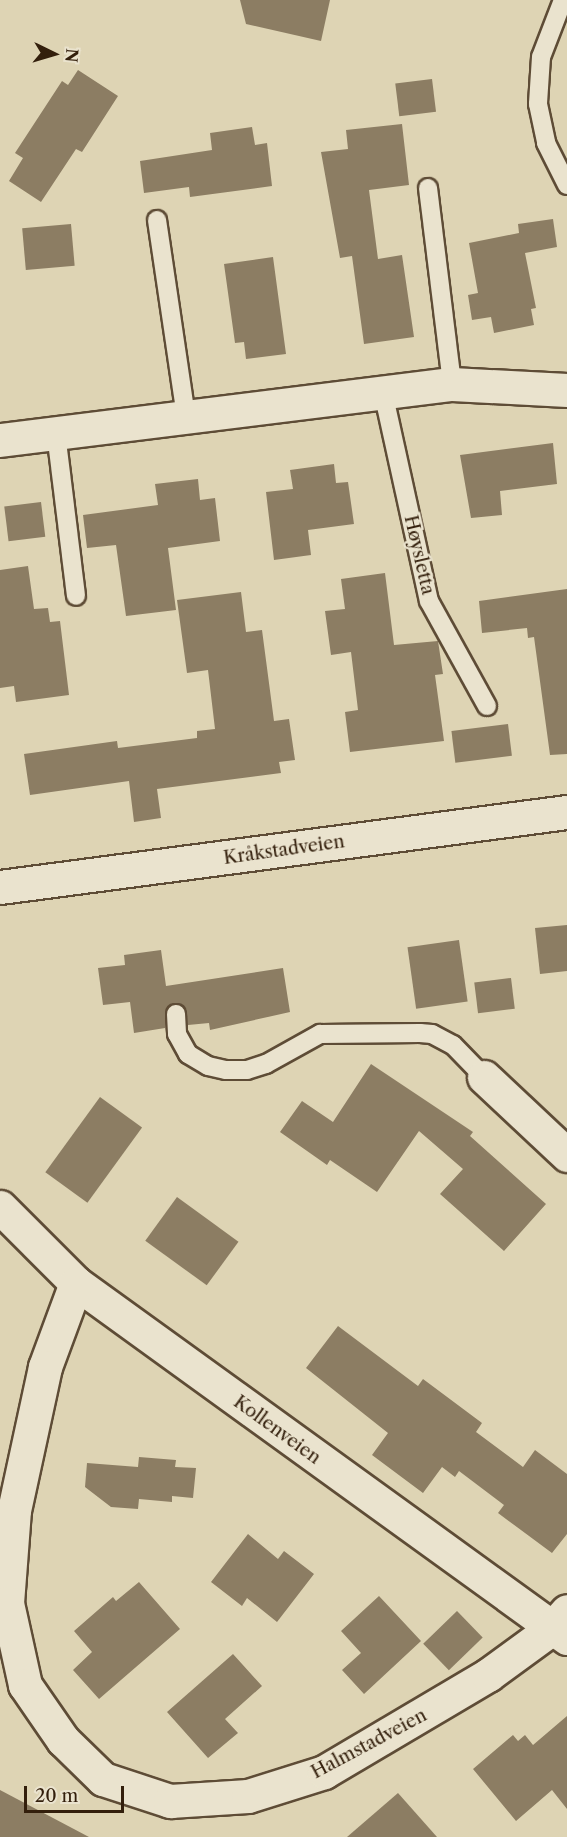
<!DOCTYPE html>
<meta charset="utf-8">
<style>
body{margin:0}
#map{position:relative;width:567px;height:1837px;overflow:hidden;background:#ded4b4;font-family:"Libre Caslon Text",serif}
div>[style]{position:absolute}
[style*='--x']{left:calc(var(--x)*1px);top:calc(var(--y)*1px);width:calc(var(--w)*1px);rotate:calc(var(--a)*1deg)}
.building>*{inset:0;background:#8c7d63;transform-origin:0 0}
.roads{filter:drop-shadow(2px 0 #5e4c36) drop-shadow(-2px 0 #5e4c36) drop-shadow(0 2px #5e4c36) drop-shadow(0 -2px #5e4c36)}
.lane>*{height:18px;margin:-9px;padding:0 9px;transform-origin:9px;border-radius:9px;background:#eae3ce}
.street>*{height:33px;margin:-16.5px;padding:0 16.5px;transform-origin:16.5px;border-radius:16.5px;background:#eae3ce}
.secondary>*{height:33px;margin:-16.5px;padding:0 16.5px;transform-origin:16.5px;border-radius:16.5px;background:#eae3ce}
span{translate:-50% -50%;white-space:nowrap;text-align:center;line-height:1.15;-webkit-text-stroke:4.5px #eae3ce;paint-order:stroke}
.street-label{font-size:18px;color:#331f0c}
.north{position:absolute;left:24px;top:24px;width:60px;height:60px;-webkit-text-stroke:4px #eae3ce;paint-order:stroke;rotate:95deg;font-size:16px;font-weight:700;line-height:24px;text-align:center;color:#331f0c}
.north::after{content:'';display:block;margin:auto;width:21px;height:27px;background:#331f0c;clip-path:polygon(50% 0,100% 100%,50% 72%,0 100%)}
.scale{position:absolute;left:24px;top:1786px;width:100px;height:27px;box-sizing:border-box;border:3px solid #331f0c;border-top:0;padding-left:8px;font-size:18px;line-height:21px;white-space:nowrap;color:#331f0c;-webkit-text-stroke:4px #eae3ce;paint-order:stroke}
</style>
<div id="map">
<div class="building">
<i style="clip-path:polygon(240px 0,330px 0,321px 41px,246px 24px)"></i>
<i style="clip-path:polygon(78px 70px,118px 96px,82px 152px,76px 149px,41px 202px,9px 181px,23px 158px,15px 153px,62px 81px,68px 85px)"></i>
<i style="left:432px;top:79px;width:33px;height:37px;rotate:83deg"></i>
<i style="clip-path:polygon(402px 124px,409px 185px,369px 190px,378px 259px,402px 255px,414px 337px,364px 344px,352px 256px,340px 258px,321px 152px,348px 149px,346px 130px)"></i>
<i style="clip-path:polygon(252px 127px,255px 145px,267px 143px,272px 186px,190px 197px,189px 187px,144px 193px,140px 161px,212px 150px,210px 133px)"></i>
<i style="clip-path:polygon(553px 219px,557px 247px,525px 253px,536px 308px,531px 309px,534px 325px,494px 333px,491px 317px,472px 320px,468px 295px,478px 293px,469px 243px,519px 233px,518px 224px)"></i>
<i style="left:71px;top:224px;width:42px;height:49px;rotate:85deg"></i>
<i style="clip-path:polygon(273px 257px,286px 354px,246px 359px,244px 342px,235px 343px,224px 264px)"></i>
<i style="clip-path:polygon(553px 443px,557px 484px,500px 491px,502px 515px,471px 518px,460px 455px)"></i>
<i style="clip-path:polygon(334px 464px,336px 483px,348px 482px,354px 524px,308px 530px,311px 555px,274px 560px,266px 492px,293px 489px,290px 470px)"></i>
<i style="clip-path:polygon(198px 479px,200px 500px,215px 498px,220px 541px,168px 548px,176px 610px,126px 616px,116px 545px,87px 548px,83px 515px,158px 505px,155px 484px)"></i>
<i style="left:41px;top:502px;width:35px;height:37px;rotate:83deg"></i>
<i style="clip-path:polygon(28px 566px,34px 609px,48px 608px,50px 622px,60px 621px,69px 695px,16px 702px,14px 686px,0 688px,0 570px)"></i>
<i style="clip-path:polygon(385px 573px,394px 645px,438px 641px,443px 674px,435px 675px,444px 741px,350px 752px,345px 712px,358px 710px,351px 652px,331px 655px,325px 611px,345px 609px,341px 579px)"></i>
<i style="clip-path:polygon(567px 589px,567px 754px,550px 755px,534px 637px,528px 638px,527px 628px,482px 633px,479px 601px)"></i>
<i style="clip-path:polygon(241px 592px,246px 632px,262px 630px,274px 721px,289px 719px,295px 760px,279px 762px,281px 773px,157px 789px,161px 818px,134px 822px,129px 781px,30px 795px,24px 754px,117px 741px,118px 748px,197px 738px,197px 731px,215px 729px,208px 670px,187px 673px,177px 600px)"></i>
<i style="left:508px;top:724px;width:32px;height:57px;rotate:83deg"></i>
<i style="clip-path:polygon(567px 925px,567px 971px,540px 974px,535px 928px)"></i>
<i style="left:459px;top:940px;width:62px;height:52px;rotate:82deg"></i>
<i style="clip-path:polygon(161px 950px,166px 986px,283px 968px,290px 1012px,210px 1030px,209px 1023px,188px 1025px,186px 1008px,175px 1003px,166px 1009px,165px 1028px,134px 1033px,130px 1002px,103px 1005px,98px 968px,125px 965px,124px 955px)"></i>
<i style="left:511px;top:978px;width:31px;height:37px;rotate:83deg"></i>
<i style="clip-path:polygon(371px 1064px,473px 1132px,470px 1136px,546px 1204px,504px 1251px,440px 1194px,463px 1169px,419px 1131px,377px 1192px,330px 1160px,327px 1165px,280px 1132px,302px 1101px,333px 1122px)"></i>
<i style="left:100px;top:1097px;width:52px;height:93px;rotate:36deg"></i>
<i style="left:177px;top:1197px;width:76px;height:54px;rotate:36deg"></i>
<i style="clip-path:polygon(338px 1326px,418px 1386px,423px 1379px,482px 1423px,476px 1432px,523px 1467px,535px 1450px,567px 1474px,567px 1534px,552px 1553px,498px 1513px,504px 1505px,459px 1471px,455px 1477px,442px 1467px,423px 1493px,372px 1455px,388px 1433px,306px 1368px)"></i>
<i style="clip-path:polygon(139px 1457px,176px 1460px,175px 1467px,196px 1468px,193px 1498px,172px 1496px,172px 1502px,139px 1499px,138px 1509px,111px 1507px,85px 1487px,87px 1463px,138px 1467px)"></i>
<i style="clip-path:polygon(248px 1534px,278px 1559px,284px 1551px,314px 1574px,277px 1622px,247px 1598px,242px 1606px,211px 1582px)"></i>
<i style="clip-path:polygon(139px 1582px,180px 1629px,99px 1699px,73px 1670px,92px 1652px,74px 1631px,113px 1597px,116px 1601px)"></i>
<i style="clip-path:polygon(379px 1596px,421px 1641px,364px 1694px,342px 1670px,361px 1653px,341px 1631px)"></i>
<i style="left:457px;top:1611px;width:37px;height:47px;rotate:46deg"></i>
<i style="clip-path:polygon(233px 1654px,262px 1686px,225px 1719px,238px 1733px,208px 1758px,167px 1712px)"></i>
<i style="clip-path:polygon(567px 1716px,567px 1809px,552px 1790px,516px 1821px,473px 1769px,513px 1735px,518px 1741px,525px 1735px,533px 1745px)"></i>
<i style="clip-path:polygon(0 1790px,89px 1837px,0 1837px)"></i>
<i style="clip-path:polygon(398px 1793px,437px 1837px,347px 1837px)"></i>
</div>
<div class="roads">
<div class="lane">
<i style="--x:563;--y:0;--w:61;--a:111.1"></i>
<i style="--x:541;--y:57;--w:47;--a:93.7"></i>
<i style="--x:538;--y:104;--w:40;--a:78"></i>
<i style="--x:546;--y:143;--w:47;--a:63.4"></i>
<i style="--x:428;--y:188;--w:197;--a:83"></i>
<i style="--x:157;--y:220;--w:199;--a:81.6"></i>
<i style="--x:383;--y:392;--w:214;--a:77.6"></i>
<i style="--x:429;--y:601;--w:120;--a:61.1"></i>
<i style="--x:56;--y:433;--w:164;--a:83"></i>
<i style="--x:176;--y:1014;--w:20;--a:87"></i>
<i style="--x:177;--y:1034;--w:23;--a:61"></i>
<i style="--x:188;--y:1054;--w:23;--a:31"></i>
<i style="--x:208;--y:1066;--w:18;--a:13"></i>
<i style="--x:226;--y:1070;--w:21;--a:0"></i>
<i style="--x:247;--y:1070;--w:20;--a:-18"></i>
<i style="--x:266;--y:1064;--w:62;--a:-29.1"></i>
<i style="--x:320;--y:1034;--w:100;--a:-0.6"></i>
<i style="--x:420;--y:1033;--w:12;--a:5"></i>
<i style="--x:432;--y:1034;--w:24;--a:28"></i>
<i style="--x:453;--y:1045;--w:45;--a:45.9"></i>
</div>
<div class="street">
<i style="--x:0;--y:440;--w:455;--a:-7.1"></i>
<i style="--x:452;--y:384;--w:115;--a:3"></i>
<i style="--x:484;--y:1077;--w:114;--a:43.2"></i>
<i style="--x:0;--y:1207;--w:107;--a:45"></i>
<i style="--x:76;--y:1283;--w:606;--a:35.87"></i>
<i style="--x:76;--y:1283;--w:90;--a:110.3"></i>
<i style="--x:45;--y:1367;--w:146;--a:102.2"></i>
<i style="--x:14;--y:1510;--w:93;--a:94.3"></i>
<i style="--x:7;--y:1603;--w:84;--a:77.6"></i>
<i style="--x:25;--y:1685;--w:67;--a:55.4"></i>
<i style="--x:63;--y:1740;--w:56;--a:44.3"></i>
<i style="--x:103;--y:1779;--w:71;--a:18.2"></i>
<i style="--x:170;--y:1801;--w:78;--a:-3.7"></i>
<i style="--x:248;--y:1796;--w:80;--a:-17.5"></i>
<i style="--x:324;--y:1772;--w:191;--a:-30.6"></i>
<i style="--x:488;--y:1675;--w:78;--a:-36.1"></i>
<i style="--x:551;--y:1629;--w:24;--a:-48"></i>
</div>
<div class="secondary">
<i style="--x:0;--y:887;--w:572;--a:-7.54"></i>
</div>
</div>
<div class="street-label">
<span style="left:419px;top:555px;rotate:77deg">Høysletta</span>
<span style="left:284px;top:850px;rotate:-8deg">Kråkstadveien</span>
<span style="left:277px;top:1430px;rotate:36deg">Kollenveien</span>
<span style="left:369px;top:1744px;rotate:-28deg">Halmstadveien</span>
</div>
<div class="north">N</div>
<div class="scale">20 m</div>
</div>
